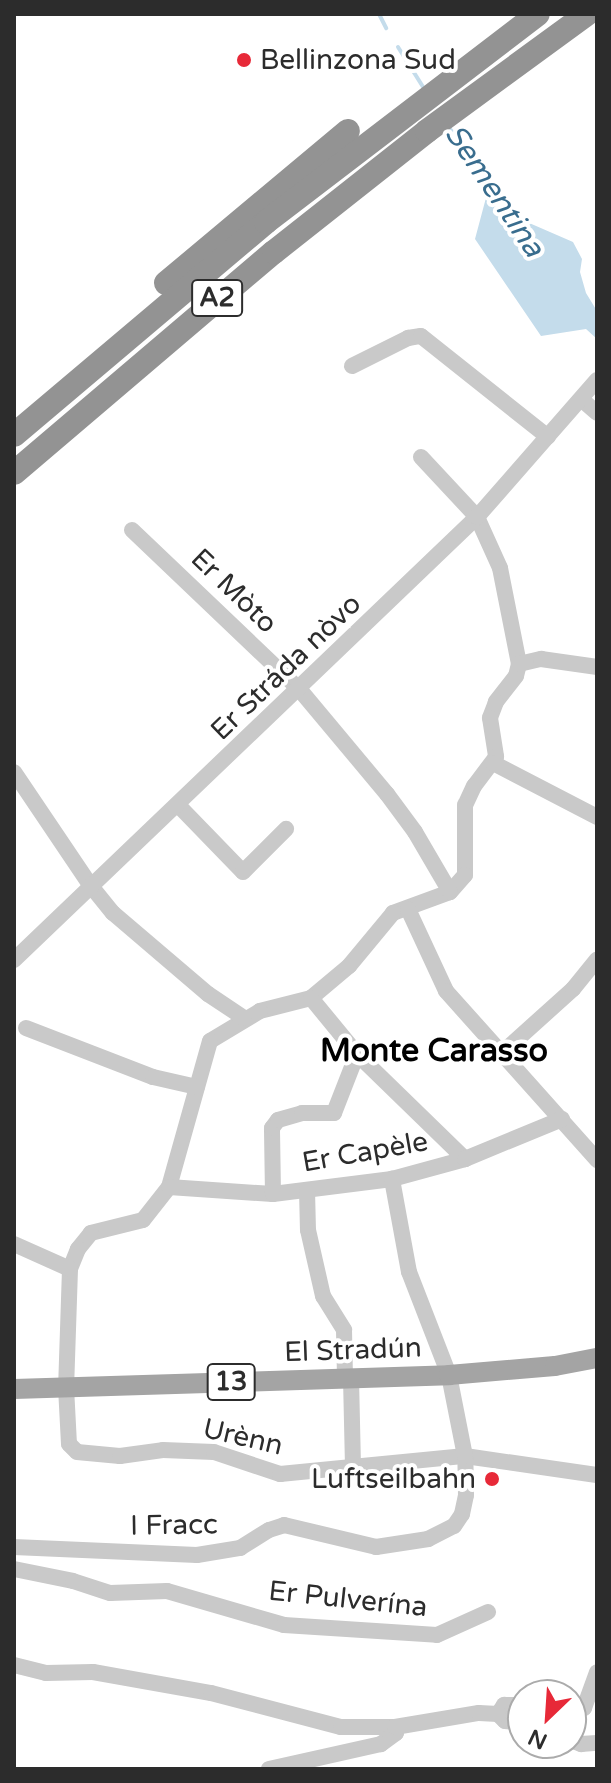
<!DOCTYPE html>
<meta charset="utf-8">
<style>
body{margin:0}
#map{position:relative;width:611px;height:1783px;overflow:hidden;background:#fff;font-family:"Varela Round",sans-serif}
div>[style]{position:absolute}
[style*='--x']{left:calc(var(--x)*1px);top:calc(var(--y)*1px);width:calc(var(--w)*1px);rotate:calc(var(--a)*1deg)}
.water>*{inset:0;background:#c4dceb}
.stream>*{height:4px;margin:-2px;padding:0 2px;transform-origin:2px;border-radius:2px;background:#c4dceb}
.minor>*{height:16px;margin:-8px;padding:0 8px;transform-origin:8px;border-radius:8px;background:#c9c9c9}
.major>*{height:20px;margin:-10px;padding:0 10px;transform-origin:10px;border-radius:10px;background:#a4a4a4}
.highway>*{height:24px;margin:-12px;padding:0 12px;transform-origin:12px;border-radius:12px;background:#939393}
.dots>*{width:22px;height:22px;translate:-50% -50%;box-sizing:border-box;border:4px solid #fff;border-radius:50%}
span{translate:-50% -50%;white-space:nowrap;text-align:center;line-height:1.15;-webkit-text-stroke:8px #fff;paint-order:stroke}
.shield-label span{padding:2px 6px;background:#fff;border:2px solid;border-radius:6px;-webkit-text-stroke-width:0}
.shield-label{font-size:26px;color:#2c2c2c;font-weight:700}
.poi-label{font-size:28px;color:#2c2c2c}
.left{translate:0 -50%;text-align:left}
.right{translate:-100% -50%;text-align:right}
.street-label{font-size:28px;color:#2c2c2c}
.water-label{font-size:30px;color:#396d8e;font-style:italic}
.quarter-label{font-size:32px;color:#000;font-weight:700}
.frame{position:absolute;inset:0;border:16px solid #2c2c2c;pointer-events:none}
.north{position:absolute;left:507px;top:1679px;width:80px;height:80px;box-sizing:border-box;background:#fff;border:2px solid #ababab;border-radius:50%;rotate:205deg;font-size:22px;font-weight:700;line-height:32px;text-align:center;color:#2c2c2c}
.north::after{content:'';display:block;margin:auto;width:28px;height:36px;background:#e72938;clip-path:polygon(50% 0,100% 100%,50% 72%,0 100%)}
</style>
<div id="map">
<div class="water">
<i style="clip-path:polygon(436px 107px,520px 219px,573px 242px,582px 259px,580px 272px,586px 293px,597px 311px,597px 339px,586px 329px,541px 336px,475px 239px,487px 194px)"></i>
</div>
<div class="stream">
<i style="--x:379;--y:14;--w:16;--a:63"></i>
<i style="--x:398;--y:47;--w:51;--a:57.9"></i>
</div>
<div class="minor">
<i style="--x:352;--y:366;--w:63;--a:-26.6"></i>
<i style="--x:408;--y:338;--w:13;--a:-9"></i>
<i style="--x:421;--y:336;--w:162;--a:38.5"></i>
<i style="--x:581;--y:399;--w:21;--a:41"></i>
<i style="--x:421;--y:457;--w:82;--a:47"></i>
<i style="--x:477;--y:517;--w:56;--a:65.7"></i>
<i style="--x:500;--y:568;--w:98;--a:78.8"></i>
<i style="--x:519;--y:664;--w:12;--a:104"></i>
<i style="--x:516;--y:676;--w:33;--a:128"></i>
<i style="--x:496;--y:702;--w:17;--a:111"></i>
<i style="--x:490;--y:718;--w:39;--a:81"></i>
<i style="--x:496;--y:757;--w:36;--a:127"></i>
<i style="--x:474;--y:786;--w:21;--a:115"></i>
<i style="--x:465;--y:805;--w:70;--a:90"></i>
<i style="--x:465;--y:875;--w:23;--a:131"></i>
<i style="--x:450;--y:892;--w:61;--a:159.8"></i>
<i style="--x:393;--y:913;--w:69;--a:129.7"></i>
<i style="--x:349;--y:966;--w:50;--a:139.9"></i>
<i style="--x:311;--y:998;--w:53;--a:165.7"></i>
<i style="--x:260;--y:1011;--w:58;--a:149"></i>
<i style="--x:210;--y:1041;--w:152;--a:105.7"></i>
<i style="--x:169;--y:1187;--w:42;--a:128.2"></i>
<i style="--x:143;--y:1220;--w:54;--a:166"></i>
<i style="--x:91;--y:1233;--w:21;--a:129"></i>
<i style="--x:78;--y:1249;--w:22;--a:112"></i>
<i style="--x:70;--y:1269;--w:118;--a:91.9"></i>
<i style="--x:66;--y:1387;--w:57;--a:87"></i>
<i style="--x:69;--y:1444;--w:11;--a:45"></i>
<i style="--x:77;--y:1452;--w:43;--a:5.3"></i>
<i style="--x:120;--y:1456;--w:43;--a:-7.9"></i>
<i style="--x:163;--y:1450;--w:51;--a:2.2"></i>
<i style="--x:214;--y:1452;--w:70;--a:18.4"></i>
<i style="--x:280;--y:1474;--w:186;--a:-5.6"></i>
<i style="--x:465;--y:1456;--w:133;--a:8.2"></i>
<i style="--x:132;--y:530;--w:232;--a:43.6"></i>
<i style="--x:300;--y:690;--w:136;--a:50.1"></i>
<i style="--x:387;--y:794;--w:47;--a:53.6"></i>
<i style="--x:415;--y:832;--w:69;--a:59.7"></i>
<i style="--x:519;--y:664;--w:23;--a:-13"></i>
<i style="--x:541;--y:659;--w:57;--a:8.1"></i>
<i style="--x:493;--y:763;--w:117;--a:27.4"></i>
<i style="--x:14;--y:772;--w:138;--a:56"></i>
<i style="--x:91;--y:886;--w:35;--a:51"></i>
<i style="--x:113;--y:913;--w:125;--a:40.5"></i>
<i style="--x:208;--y:994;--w:43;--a:33.7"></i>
<i style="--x:178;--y:805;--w:93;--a:45.9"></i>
<i style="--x:243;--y:872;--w:61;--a:-45"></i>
<i style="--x:408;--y:909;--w:90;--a:65.1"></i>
<i style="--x:446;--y:991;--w:227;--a:48.2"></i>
<i style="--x:14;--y:960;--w:641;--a:-43.74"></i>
<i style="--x:477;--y:517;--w:182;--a:-48.8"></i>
<i style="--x:311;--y:998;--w:72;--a:50.6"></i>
<i style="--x:357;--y:1054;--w:151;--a:44.2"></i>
<i style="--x:26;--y:1028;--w:136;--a:21.1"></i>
<i style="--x:153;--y:1077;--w:45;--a:12.8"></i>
<i style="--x:503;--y:1052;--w:94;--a:-42"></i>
<i style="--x:573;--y:989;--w:38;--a:-51"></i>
<i style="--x:169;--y:1187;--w:104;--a:3.9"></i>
<i style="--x:273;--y:1194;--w:120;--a:-7.2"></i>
<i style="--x:392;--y:1179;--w:76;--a:-15.3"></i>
<i style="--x:465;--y:1159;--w:105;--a:-22.4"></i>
<i style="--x:307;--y:1190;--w:40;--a:88.6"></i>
<i style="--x:308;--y:1230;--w:68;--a:77.2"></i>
<i style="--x:323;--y:1296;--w:40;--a:58"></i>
<i style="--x:344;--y:1330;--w:48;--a:88.8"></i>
<i style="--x:273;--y:1194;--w:66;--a:-90.9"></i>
<i style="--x:272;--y:1128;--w:10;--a:-53"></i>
<i style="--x:278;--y:1120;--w:25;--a:-16"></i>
<i style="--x:302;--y:1113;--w:32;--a:0"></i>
<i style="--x:334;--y:1113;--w:63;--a:-68.7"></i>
<i style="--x:14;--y:1244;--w:61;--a:24.1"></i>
<i style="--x:351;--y:1378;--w:88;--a:88.7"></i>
<i style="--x:14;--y:1547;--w:183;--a:2.5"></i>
<i style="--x:197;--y:1555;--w:44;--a:-9.2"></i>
<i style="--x:240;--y:1548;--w:34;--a:-32"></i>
<i style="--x:269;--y:1530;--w:16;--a:-18"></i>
<i style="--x:284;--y:1525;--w:95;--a:13.4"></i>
<i style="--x:376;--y:1547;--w:53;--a:-8.7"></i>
<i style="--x:428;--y:1539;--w:29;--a:-27"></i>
<i style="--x:454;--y:1526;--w:14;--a:-56"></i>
<i style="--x:462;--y:1514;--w:19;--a:-78"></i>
<i style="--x:466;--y:1495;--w:39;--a:-91"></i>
<i style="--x:465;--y:1456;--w:83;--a:-101.2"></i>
<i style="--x:449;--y:1375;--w:110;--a:-111.2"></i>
<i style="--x:409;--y:1272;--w:95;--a:-100.4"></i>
<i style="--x:14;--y:1569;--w:60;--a:11.5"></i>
<i style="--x:73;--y:1581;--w:39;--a:18"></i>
<i style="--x:110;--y:1593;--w:57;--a:-2"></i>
<i style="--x:167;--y:1591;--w:122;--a:16.2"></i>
<i style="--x:284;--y:1625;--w:153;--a:3.7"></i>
<i style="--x:437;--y:1635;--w:56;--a:-24.3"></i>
<i style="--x:14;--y:1665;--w:33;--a:14"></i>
<i style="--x:46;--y:1673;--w:47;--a:-1.2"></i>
<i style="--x:93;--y:1672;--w:120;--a:10.1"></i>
<i style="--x:211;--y:1693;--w:134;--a:14.7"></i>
<i style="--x:341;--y:1727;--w:54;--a:0"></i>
<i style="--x:395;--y:1727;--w:6;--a:81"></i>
<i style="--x:396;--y:1733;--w:19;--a:144"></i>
<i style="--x:381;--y:1744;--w:115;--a:167.4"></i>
<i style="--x:571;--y:1713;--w:14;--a:-21"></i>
<i style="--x:584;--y:1708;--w:38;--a:-70"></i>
<i style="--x:498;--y:1714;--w:11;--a:-56"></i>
<i style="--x:504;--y:1705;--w:19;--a:0"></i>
<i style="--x:498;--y:1714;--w:10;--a:45"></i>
<i style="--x:505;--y:1721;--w:18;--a:6"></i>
<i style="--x:395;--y:1727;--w:85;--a:-9.5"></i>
<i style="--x:479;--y:1713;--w:19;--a:3"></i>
<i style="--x:571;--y:1740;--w:11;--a:22"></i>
<i style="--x:581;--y:1744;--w:16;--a:-4"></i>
</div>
<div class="major">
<i style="--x:14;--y:1389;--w:435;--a:-1.8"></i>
<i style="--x:449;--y:1375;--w:106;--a:-4.9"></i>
<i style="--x:555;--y:1366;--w:43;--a:-10.8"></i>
</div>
<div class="highway">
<i style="--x:166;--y:283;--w:237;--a:-39.9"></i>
<i style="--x:14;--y:435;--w:330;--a:-40.2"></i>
<i style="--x:266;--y:222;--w:342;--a:-37.4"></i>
<i style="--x:14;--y:473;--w:341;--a:-40.4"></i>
<i style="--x:274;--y:252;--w:195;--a:-38.3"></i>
<i style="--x:427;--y:131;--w:198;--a:-36.2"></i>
</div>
<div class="dots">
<i style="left:244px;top:60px;background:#e72938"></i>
<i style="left:492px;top:1479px;background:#e72938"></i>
</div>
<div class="shield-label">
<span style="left:217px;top:298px">A2</span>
<span style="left:231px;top:1382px">13</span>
</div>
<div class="poi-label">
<span class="left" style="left:260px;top:60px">Bellinzona Sud</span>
<span class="right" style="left:476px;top:1479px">Luftseilbahn</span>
</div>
<div class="street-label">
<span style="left:234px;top:591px;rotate:44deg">Er Mòto</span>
<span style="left:286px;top:667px;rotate:-44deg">Er Stráda nòvo</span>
<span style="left:365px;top:1152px;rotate:-10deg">Er Capèle</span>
<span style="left:353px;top:1350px;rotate:-2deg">El Stradún</span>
<span style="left:243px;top:1437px;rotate:13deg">Urènn</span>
<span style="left:174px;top:1525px;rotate:-1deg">I Fracc</span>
<span style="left:348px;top:1599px;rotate:6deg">Er Pulverína</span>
</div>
<div class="water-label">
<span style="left:494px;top:191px;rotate:56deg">Sementina</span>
</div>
<div class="quarter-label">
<span style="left:434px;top:1051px">Monte Carasso</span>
</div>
<div class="frame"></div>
<div class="north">N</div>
</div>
